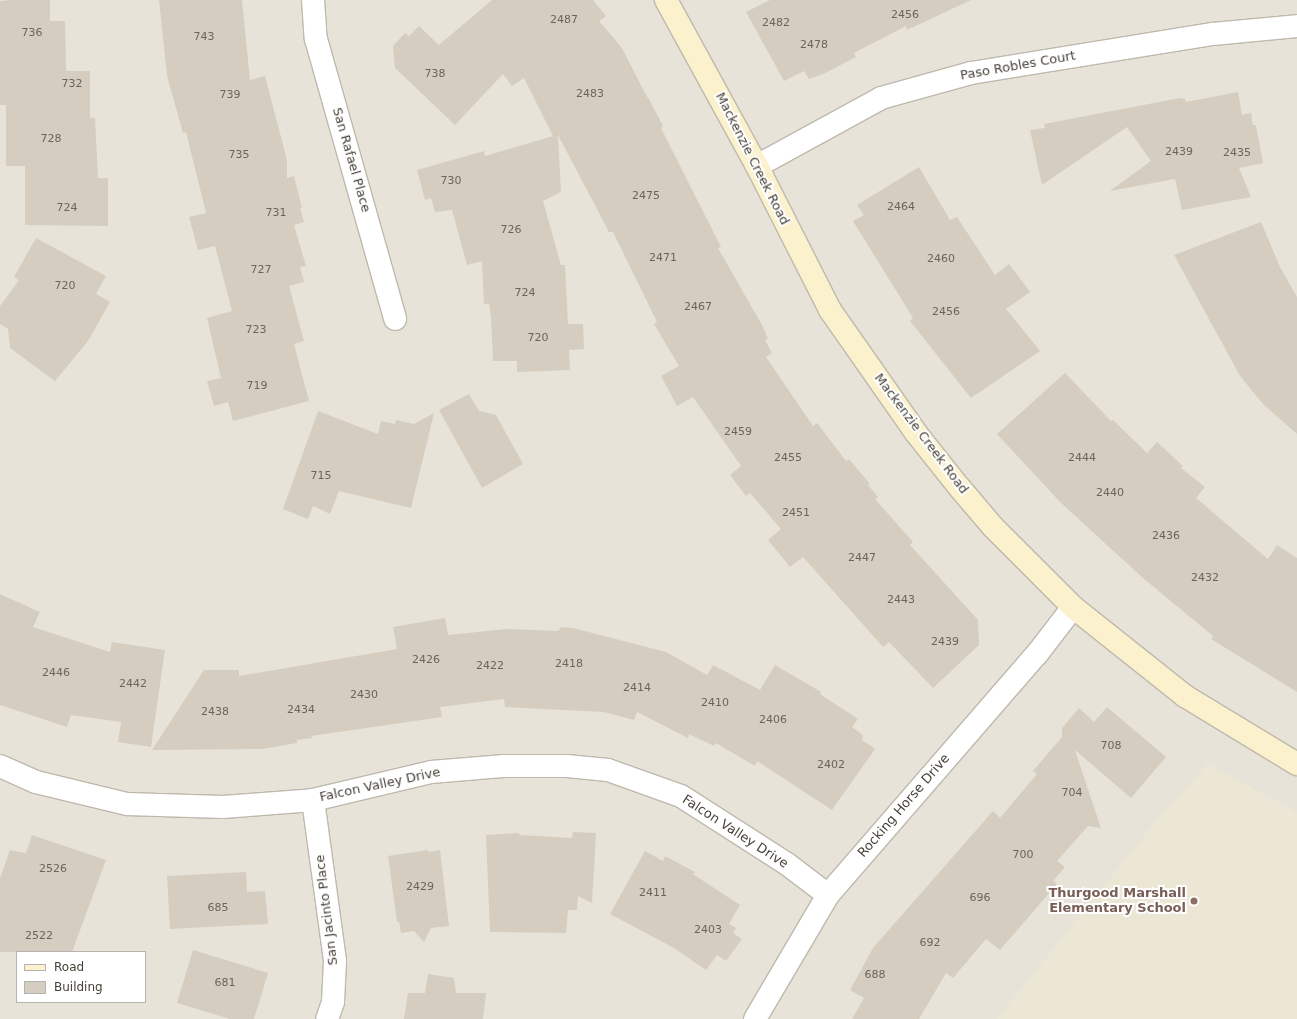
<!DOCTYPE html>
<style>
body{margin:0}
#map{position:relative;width:1297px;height:1019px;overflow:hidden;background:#f4f1ea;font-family:"DejaVu Sans",sans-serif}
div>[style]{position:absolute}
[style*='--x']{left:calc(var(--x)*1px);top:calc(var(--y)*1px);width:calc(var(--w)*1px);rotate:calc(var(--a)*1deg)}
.residential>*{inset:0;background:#e7e3d9}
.education>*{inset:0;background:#ece6d5}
.building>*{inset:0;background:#d5cdc0}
.roads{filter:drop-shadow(1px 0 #bfb9ad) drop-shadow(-1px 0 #bfb9ad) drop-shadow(0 1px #bfb9ad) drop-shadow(0 -1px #bfb9ad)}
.street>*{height:22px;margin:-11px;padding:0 11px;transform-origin:11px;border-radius:11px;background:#fff}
.secondary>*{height:22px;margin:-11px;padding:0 11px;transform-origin:11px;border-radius:11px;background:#fbf1cd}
.dots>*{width:11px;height:11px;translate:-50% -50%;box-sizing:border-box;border:2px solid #fff;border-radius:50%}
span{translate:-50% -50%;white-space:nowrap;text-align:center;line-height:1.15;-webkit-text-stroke:4px #fff;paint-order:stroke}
.number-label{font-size:11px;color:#6a655b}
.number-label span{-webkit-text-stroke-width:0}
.street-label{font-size:13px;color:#474239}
.education-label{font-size:13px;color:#785e54;font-weight:700}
.right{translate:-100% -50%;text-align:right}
.legend{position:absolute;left:16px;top:951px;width:130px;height:52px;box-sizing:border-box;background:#fff;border:1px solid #b5b3b0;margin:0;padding:5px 7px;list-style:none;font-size:12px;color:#474239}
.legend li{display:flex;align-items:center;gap:8px;height:20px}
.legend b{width:20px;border:1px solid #b5b3b0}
</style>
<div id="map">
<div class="residential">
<i style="clip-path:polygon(evenodd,0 0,1297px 0,1297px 813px,1208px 764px,997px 1019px,0 1019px,0 0,17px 952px,145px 952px,145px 1002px,17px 1002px,17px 952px)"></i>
</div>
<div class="education">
<i style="clip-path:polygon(1208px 764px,1297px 813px,1297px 1019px,997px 1019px,1160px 816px)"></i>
</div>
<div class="building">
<i style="clip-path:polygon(12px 0,50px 0,50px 21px,65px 21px,66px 71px,90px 71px,90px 118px,95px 118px,98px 178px,108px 178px,108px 226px,25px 225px,25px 166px,6px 166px,6px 105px,0 105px,0 1px)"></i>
<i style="clip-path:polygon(159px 0,242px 0,250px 80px,265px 76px,287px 160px,287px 178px,294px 176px,302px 208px,300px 208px,304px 222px,294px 225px,306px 266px,300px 267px,304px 282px,289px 286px,304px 341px,294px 344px,309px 401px,233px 421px,228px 402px,214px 406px,207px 381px,221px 378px,207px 318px,232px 311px,215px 246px,198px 250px,189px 217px,206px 213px,186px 132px,183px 133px,167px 76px)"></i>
<i style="clip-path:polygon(492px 0,593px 0,606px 16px,599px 21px,622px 48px,647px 97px,648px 97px,663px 126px,661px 128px,721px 247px,718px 248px,762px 325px,768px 339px,765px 340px,772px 353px,766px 357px,813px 426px,817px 423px,846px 461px,849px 459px,870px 484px,868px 485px,878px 497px,875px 499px,913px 542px,910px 545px,978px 620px,979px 645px,933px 688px,889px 642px,883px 647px,803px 557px,790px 567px,768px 540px,781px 529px,750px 493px,746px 496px,730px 475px,741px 466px,693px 397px,677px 406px,661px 376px,679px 366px,654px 324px,657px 322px,613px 232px,609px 232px,558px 135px,561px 192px,543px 201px,561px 265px,565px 265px,568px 324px,583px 324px,584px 349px,569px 350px,570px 370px,517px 372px,517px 361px,493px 361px,491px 317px,489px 304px,484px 304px,482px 261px,467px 265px,452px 210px,435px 212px,431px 198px,425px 200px,417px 170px,484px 151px,485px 156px,553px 136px,524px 78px,512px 86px,503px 74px,455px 125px,395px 68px,393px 46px,405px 33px,409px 36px,419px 26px,439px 45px)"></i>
<i style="clip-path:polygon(770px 0,971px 0,907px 30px,906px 26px,854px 53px,856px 57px,823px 74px,809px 79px,804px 71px,784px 81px,746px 12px)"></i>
<i style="clip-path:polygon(1238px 92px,1242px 115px,1251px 113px,1253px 125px,1256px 125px,1263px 163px,1239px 168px,1251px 197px,1182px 210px,1175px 179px,1110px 191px,1151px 161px,1127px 127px,1042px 185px,1030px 130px,1045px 128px,1044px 124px,1180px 98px,1185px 99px,1186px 102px)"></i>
<i style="clip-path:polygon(919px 167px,950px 220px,957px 217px,995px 275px,1009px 264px,1030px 292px,1006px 309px,1040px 351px,971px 398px,910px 321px,913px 318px,853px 221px,864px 215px,857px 205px)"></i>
<i style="clip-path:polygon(1261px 222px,1280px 267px,1297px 297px,1297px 434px,1263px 404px,1240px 376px,1174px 255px)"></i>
<i style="clip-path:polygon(36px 238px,106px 276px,96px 294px,110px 302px,88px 341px,55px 381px,10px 348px,8px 329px,0 324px,0 306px,19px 280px,14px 277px)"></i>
<i style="clip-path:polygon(1065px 373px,1111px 421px,1113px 420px,1147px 453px,1157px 442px,1183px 466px,1181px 468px,1205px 487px,1196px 498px,1268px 559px,1277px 545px,1297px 558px,1297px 692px,1211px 639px,1213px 636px,1143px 578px,1060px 502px,997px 434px)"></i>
<i style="clip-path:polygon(469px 394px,479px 411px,496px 415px,523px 464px,482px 488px,439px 410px)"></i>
<i style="clip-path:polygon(318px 411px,378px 434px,381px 421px,395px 424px,396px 420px,414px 424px,434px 413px,411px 508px,339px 491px,330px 514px,313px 506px,308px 519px,283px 509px)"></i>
<i style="clip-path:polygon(0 594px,40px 612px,33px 627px,110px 652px,112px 642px,165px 650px,151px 747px,118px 742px,121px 722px,71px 715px,67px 727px,0 705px)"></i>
<i style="clip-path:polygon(445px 618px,448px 635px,507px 629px,558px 631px,561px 627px,573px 628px,666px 652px,707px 675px,713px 665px,760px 690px,775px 665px,821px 692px,820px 694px,858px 719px,852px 727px,863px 735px,862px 740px,875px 749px,832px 810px,757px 761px,755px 766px,716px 743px,714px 746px,689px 734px,688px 738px,637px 712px,634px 720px,604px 712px,505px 707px,504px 699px,440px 707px,442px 717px,311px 736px,312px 738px,297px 740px,297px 743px,263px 749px,152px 750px,204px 670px,239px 670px,239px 676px,397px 649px,393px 627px)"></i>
<i style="clip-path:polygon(1107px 707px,1166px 757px,1131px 798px,1075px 750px,1101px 828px,1088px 826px,1057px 861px,1065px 867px,1053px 881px,1057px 884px,1000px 950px,986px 939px,953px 978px,946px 973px,919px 1019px,852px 1019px,864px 998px,850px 990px,873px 948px,993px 811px,1000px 818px,1037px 774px,1033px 771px,1062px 737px,1062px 728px,1079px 708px,1094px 722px)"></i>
<i style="clip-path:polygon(573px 832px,596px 833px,592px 903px,578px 896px,577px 910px,568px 910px,566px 933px,490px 932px,486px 835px,519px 833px,519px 835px,572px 838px)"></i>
<i style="clip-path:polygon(32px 835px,106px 860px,72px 952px,0 952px,0 878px,10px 850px,26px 853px)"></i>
<i style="clip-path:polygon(428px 850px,429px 852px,440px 850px,449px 926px,431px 928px,424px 942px,414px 931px,401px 933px,399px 922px,397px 922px,388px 856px)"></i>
<i style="clip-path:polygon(645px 851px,663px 861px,665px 856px,695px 872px,693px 874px,740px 905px,729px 924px,736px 928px,733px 933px,742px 939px,726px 961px,717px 955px,706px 970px,674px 948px,610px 914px)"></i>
<i style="clip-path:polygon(246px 872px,247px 892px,265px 891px,268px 924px,170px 929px,167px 876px)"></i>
<i style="clip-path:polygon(193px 950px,268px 973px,254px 1019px,230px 1019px,177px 1003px)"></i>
<i style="clip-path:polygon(428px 974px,454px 978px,456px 993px,486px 993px,483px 1019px,404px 1019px,408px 993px,425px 993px)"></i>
</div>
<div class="roads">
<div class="street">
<i style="--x:313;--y:0;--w:39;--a:86"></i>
<i style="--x:316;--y:39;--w:291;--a:74.2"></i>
<i style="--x:757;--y:166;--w:141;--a:-28.7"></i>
<i style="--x:881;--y:98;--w:93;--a:-15.5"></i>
<i style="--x:971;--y:73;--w:245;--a:-9.2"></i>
<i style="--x:1213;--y:34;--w:84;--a:-5.4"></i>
<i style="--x:0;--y:766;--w:39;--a:24"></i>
<i style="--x:36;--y:782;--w:94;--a:13.6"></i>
<i style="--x:127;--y:804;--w:96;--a:1.8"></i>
<i style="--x:223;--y:807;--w:90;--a:-4.4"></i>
<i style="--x:313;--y:800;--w:121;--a:-13.3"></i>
<i style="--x:431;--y:772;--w:73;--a:-4.7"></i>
<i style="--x:504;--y:766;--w:63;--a:0"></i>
<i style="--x:567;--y:766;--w:41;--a:5.6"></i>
<i style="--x:608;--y:770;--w:77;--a:19.6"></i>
<i style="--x:681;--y:796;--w:126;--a:32.7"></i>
<i style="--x:787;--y:864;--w:51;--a:37.1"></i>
<i style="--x:313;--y:800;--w:162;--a:82.2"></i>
<i style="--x:335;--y:961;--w:41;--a:92.8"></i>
<i style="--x:333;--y:1002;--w:18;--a:109"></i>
<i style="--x:755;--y:1019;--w:144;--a:-59.5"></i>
<i style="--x:828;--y:895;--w:319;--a:-49.1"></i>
<i style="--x:1037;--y:654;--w:59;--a:-52.5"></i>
</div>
<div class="secondary">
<i style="--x:666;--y:0;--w:189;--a:61.3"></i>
<i style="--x:757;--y:166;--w:161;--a:63.1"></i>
<i style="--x:830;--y:310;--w:150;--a:55"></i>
<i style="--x:916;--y:433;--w:69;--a:51.5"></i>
<i style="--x:959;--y:487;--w:52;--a:49.6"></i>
<i style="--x:993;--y:527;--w:113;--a:45"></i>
<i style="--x:1073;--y:607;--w:143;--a:38.5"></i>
<i style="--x:1185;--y:696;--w:131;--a:31.3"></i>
</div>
</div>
<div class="dots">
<i style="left:1194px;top:901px;background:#8d6e63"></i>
</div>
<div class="number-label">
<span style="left:905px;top:15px">2456</span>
<span style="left:564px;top:20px">2487</span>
<span style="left:776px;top:23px">2482</span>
<span style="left:32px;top:33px">736</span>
<span style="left:204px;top:37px">743</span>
<span style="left:814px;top:45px">2478</span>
<span style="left:435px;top:74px">738</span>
<span style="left:72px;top:84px">732</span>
<span style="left:590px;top:94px">2483</span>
<span style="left:230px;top:95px">739</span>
<span style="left:51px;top:139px">728</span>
<span style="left:1179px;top:152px">2439</span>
<span style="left:1237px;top:153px">2435</span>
<span style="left:239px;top:155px">735</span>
<span style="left:451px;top:181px">730</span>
<span style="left:646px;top:196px">2475</span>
<span style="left:901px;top:207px">2464</span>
<span style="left:67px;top:208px">724</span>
<span style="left:276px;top:213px">731</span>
<span style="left:511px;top:230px">726</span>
<span style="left:663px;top:258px">2471</span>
<span style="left:941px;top:259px">2460</span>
<span style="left:261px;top:270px">727</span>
<span style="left:65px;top:286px">720</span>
<span style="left:525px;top:293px">724</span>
<span style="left:698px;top:307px">2467</span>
<span style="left:946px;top:312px">2456</span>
<span style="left:256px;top:330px">723</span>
<span style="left:538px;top:338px">720</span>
<span style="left:257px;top:386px">719</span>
<span style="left:738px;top:432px">2459</span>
<span style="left:788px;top:458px">2455</span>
<span style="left:1082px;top:458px">2444</span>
<span style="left:321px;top:476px">715</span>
<span style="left:1110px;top:493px">2440</span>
<span style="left:796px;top:513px">2451</span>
<span style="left:1166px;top:536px">2436</span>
<span style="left:862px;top:558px">2447</span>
<span style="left:1205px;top:578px">2432</span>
<span style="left:901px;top:600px">2443</span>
<span style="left:945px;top:642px">2439</span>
<span style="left:426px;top:660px">2426</span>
<span style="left:569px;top:664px">2418</span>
<span style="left:490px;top:666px">2422</span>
<span style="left:56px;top:673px">2446</span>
<span style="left:133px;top:684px">2442</span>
<span style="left:637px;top:688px">2414</span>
<span style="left:364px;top:695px">2430</span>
<span style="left:715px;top:703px">2410</span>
<span style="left:301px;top:710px">2434</span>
<span style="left:215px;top:712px">2438</span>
<span style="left:773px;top:720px">2406</span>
<span style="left:1111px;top:746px">708</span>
<span style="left:831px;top:765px">2402</span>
<span style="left:1072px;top:793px">704</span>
<span style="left:1023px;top:855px">700</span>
<span style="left:53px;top:869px">2526</span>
<span style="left:420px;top:887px">2429</span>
<span style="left:653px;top:893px">2411</span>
<span style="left:980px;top:898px">696</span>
<span style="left:218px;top:908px">685</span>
<span style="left:708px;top:930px">2403</span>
<span style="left:39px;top:936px">2522</span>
<span style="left:930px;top:943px">692</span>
<span style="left:875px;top:975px">688</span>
<span style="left:225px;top:983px">681</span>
</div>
<div class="street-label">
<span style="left:1018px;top:66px;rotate:-10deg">Paso Robles Court</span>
<span style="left:752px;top:159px;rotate:63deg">Mackenzie Creek Road</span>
<span style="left:351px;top:160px;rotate:74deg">San Rafael Place</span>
<span style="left:921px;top:434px;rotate:53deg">Mackenzie Creek Road</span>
<span style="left:380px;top:785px;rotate:-12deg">Falcon Valley Drive</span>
<span style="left:904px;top:806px;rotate:-49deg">Rocking Horse Drive</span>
<span style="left:735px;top:832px;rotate:33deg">Falcon Valley Drive</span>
<span style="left:327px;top:910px;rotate:-97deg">San Jacinto Place</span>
</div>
<div class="education-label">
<span class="right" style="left:1186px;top:901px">Thurgood Marshall<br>Elementary School</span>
</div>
<ul class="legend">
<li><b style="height:5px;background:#fbf1cd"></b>Road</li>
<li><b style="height:11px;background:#d5cdc0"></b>Building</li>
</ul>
</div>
